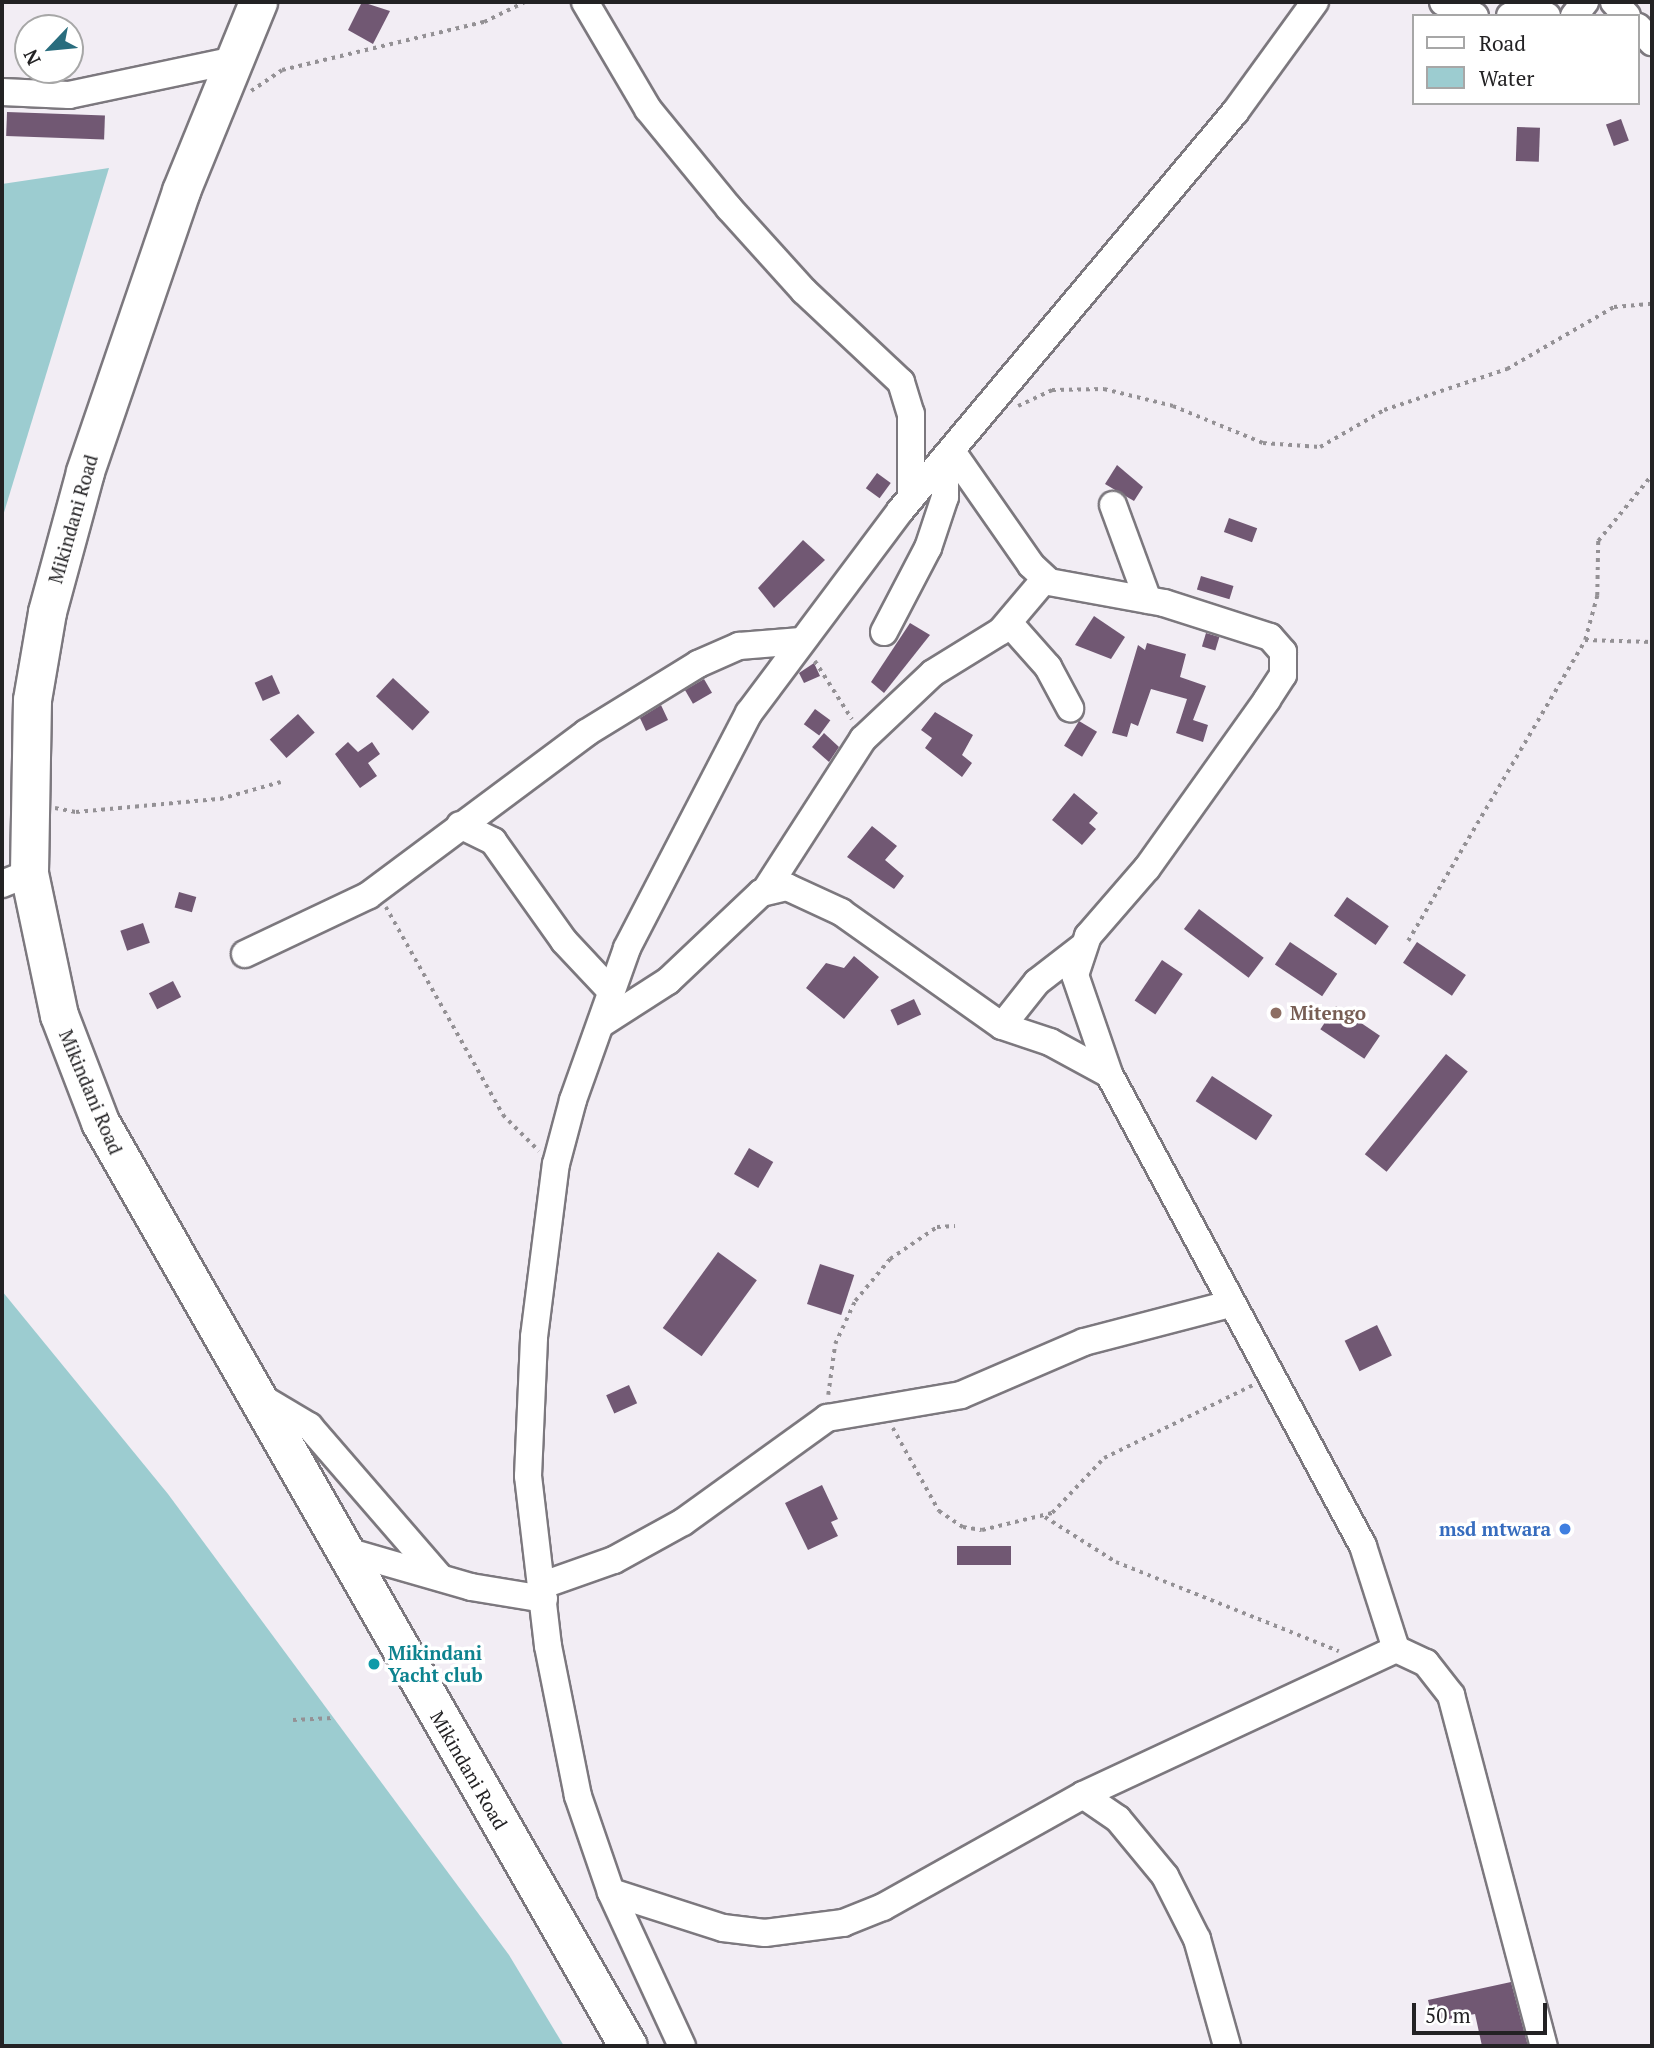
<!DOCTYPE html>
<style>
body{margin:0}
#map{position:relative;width:1654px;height:2048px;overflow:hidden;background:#f2edf4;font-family:"PT Serif",serif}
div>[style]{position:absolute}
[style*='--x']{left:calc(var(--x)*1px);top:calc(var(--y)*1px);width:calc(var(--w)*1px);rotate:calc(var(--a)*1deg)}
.water>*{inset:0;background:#9cccd0}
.building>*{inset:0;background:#715873;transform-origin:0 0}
.path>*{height:3.5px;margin-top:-1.75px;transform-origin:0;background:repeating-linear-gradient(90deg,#949195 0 3.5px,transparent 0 8.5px)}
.roads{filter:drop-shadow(2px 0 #7c787e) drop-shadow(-2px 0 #7c787e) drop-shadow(0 2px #7c787e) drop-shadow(0 -2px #7c787e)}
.minor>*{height:26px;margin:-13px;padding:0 13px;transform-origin:13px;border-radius:13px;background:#fff}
.highway>*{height:37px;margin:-18.5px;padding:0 18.5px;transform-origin:18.5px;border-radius:18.5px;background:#fff}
.dots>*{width:19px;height:19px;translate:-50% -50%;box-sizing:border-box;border:4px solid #fff;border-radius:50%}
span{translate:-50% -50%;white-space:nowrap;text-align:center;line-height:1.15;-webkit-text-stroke:7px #fff;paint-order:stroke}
.street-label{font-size:19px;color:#232224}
.education-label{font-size:19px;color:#785e54;font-weight:700}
.left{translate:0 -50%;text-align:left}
.shop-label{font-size:19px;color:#366cbe;font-weight:700}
.right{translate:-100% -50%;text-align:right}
.culture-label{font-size:19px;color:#0d838f;font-weight:700}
.frame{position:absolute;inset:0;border:4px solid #232224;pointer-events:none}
.legend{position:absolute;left:1412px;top:14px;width:228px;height:91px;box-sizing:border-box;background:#fff;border:2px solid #a7a7a7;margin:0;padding:9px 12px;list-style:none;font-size:21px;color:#232224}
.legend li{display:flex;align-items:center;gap:14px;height:35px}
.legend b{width:35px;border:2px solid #a7a7a7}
.north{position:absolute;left:14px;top:14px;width:70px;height:70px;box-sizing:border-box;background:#fff;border:2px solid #a7a7a7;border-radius:50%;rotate:244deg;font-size:19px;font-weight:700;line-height:28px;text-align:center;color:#232224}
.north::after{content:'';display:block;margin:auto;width:24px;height:32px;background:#296d7e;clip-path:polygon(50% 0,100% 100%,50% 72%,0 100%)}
.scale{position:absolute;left:1412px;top:2003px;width:135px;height:32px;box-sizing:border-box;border:4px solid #232224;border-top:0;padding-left:9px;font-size:21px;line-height:24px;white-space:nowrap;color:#232224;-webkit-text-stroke:5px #fff;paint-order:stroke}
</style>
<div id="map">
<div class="water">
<i style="clip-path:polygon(109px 168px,2px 519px,2px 184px)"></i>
<i style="clip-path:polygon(2px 1291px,168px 1494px,509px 1955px,564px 2046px,2px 2046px)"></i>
</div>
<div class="building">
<i style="clip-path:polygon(362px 2px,390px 11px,373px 44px,348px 30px)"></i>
<i style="left:7px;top:112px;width:98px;height:24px;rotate:2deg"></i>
<i style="left:1621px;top:119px;width:23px;height:16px;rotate:70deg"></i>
<i style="left:1517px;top:127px;width:23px;height:34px;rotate:2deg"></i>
<i style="clip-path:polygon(1117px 465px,1143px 487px,1134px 501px,1105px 484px)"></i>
<i style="left:877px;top:473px;width:17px;height:19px;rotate:36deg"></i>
<i style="left:1229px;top:518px;width:30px;height:15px;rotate:20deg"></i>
<i style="clip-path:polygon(803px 540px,825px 560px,774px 608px,758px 588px)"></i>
<i style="left:1201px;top:576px;width:34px;height:14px;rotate:17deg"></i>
<i style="clip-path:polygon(1094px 616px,1125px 637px,1111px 659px,1075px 645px)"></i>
<i style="clip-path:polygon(910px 623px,930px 635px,884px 693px,871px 682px)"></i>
<i style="left:1206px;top:633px;width:14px;height:14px;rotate:17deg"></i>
<i style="clip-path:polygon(1147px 643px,1186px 654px,1180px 677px,1206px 686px,1193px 720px,1208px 725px,1203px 742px,1176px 733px,1187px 699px,1151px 689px,1138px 726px,1131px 723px,1127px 737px,1112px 733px,1138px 645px,1145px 650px)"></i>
<i style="clip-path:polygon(814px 663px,820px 676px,804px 683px,799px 673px)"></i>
<i style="left:272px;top:675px;width:20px;height:19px;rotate:66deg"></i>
<i style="left:393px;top:678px;width:50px;height:25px;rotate:43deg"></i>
<i style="left:704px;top:679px;width:16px;height:22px;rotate:60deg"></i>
<i style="clip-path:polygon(661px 705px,668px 720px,646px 731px,640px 718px)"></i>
<i style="left:815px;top:709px;width:19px;height:19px;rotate:36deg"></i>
<i style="clip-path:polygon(935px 712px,973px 735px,962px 755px,972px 763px,962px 777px,925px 748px,932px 738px,921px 730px)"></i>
<i style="left:298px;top:714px;width:25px;height:38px;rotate:48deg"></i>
<i style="left:1079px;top:721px;width:21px;height:29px;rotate:31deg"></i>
<i style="clip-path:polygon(824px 733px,839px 747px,829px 762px,812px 747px)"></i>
<i style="clip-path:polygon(348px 742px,358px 752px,372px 742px,380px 754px,368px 763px,377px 776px,360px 788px,335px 754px)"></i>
<i style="clip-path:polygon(1074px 793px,1098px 813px,1089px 823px,1096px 829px,1082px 845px,1052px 820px)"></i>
<i style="clip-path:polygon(872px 826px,897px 846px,885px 860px,904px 876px,894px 889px,847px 857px)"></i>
<i style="left:179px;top:892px;width:18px;height:16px;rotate:16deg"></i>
<i style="left:1347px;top:897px;width:51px;height:23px;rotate:35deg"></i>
<i style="left:1199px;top:909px;width:81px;height:25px;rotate:37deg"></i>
<i style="left:143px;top:923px;width:21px;height:24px;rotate:71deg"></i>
<i style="left:1290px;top:942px;width:57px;height:27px;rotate:34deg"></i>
<i style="left:1417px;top:942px;width:59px;height:25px;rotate:34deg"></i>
<i style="clip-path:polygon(854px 956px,879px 977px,844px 1019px,806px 988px,826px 963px,844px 968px)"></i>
<i style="left:1162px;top:960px;width:25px;height:49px;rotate:34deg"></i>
<i style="left:173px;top:981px;width:18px;height:27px;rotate:63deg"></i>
<i style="left:914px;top:999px;width:17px;height:26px;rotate:65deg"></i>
<i style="left:1336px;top:1006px;width:53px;height:28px;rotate:34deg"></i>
<i style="left:1446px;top:1054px;width:28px;height:129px;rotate:39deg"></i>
<i style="left:1212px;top:1076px;width:72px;height:30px;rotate:33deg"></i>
<i style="left:749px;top:1148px;width:28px;height:30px;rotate:30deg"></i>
<i style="left:718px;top:1252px;width:48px;height:94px;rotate:36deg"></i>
<i style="left:820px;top:1264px;width:36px;height:42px;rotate:18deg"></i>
<i style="left:1377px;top:1325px;width:34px;height:36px;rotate:64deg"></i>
<i style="left:629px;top:1385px;width:20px;height:25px;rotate:66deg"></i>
<i style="clip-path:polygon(822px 1485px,838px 1519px,831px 1522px,838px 1536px,808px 1550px,785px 1503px)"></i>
<i style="left:1011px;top:1546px;width:19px;height:54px;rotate:90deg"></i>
<i style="clip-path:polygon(1511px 1982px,1528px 2046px,1482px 2046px,1475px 2014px,1433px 2022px,1428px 2000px)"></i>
</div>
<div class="path">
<i style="--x:251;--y:91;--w:37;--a:-34"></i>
<i style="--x:282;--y:70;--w:208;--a:-13.4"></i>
<i style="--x:484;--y:22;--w:46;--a:-26"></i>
<i style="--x:1018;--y:406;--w:38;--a:-25"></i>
<i style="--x:1052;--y:390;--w:52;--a:-1.1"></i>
<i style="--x:1104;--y:389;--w:71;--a:13.8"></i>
<i style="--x:1173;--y:406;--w:97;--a:22.3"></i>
<i style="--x:1263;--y:443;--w:57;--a:4"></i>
<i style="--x:1320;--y:447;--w:74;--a:-30"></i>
<i style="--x:1384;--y:410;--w:130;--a:-18.4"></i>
<i style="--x:1507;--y:369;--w:124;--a:-30.1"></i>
<i style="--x:1614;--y:307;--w:38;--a:-5"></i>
<i style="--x:1585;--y:640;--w:67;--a:1.7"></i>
<i style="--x:815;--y:661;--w:69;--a:57.5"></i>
<i style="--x:55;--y:808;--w:21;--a:11"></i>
<i style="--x:76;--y:812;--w:145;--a:-5.2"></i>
<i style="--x:220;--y:799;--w:63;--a:-15.6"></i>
<i style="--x:386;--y:907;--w:239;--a:60.6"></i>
<i style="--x:503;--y:1115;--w:51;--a:45"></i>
<i style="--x:1408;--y:941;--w:349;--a:-59.5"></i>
<i style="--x:1585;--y:640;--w:46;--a:-74.7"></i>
<i style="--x:1597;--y:596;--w:55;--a:-89"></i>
<i style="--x:1598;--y:541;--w:85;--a:-50.7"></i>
<i style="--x:828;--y:1395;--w:51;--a:-82.2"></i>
<i style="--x:835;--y:1344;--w:47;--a:-65.1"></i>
<i style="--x:855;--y:1301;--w:55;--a:-50.2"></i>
<i style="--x:890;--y:1259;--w:57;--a:-34.2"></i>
<i style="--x:937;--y:1227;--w:18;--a:-3"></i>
<i style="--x:893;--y:1428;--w:95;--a:61"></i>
<i style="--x:939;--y:1511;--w:29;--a:34"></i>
<i style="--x:963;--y:1527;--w:19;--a:9"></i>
<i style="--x:982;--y:1530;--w:72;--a:-13.7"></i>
<i style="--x:1052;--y:1513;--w:76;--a:-46.6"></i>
<i style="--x:1104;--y:1458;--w:166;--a:-26.1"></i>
<i style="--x:1045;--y:1517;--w:84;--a:32.4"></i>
<i style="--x:1116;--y:1562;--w:240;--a:21.8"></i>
<i style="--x:293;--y:1720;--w:40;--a:-2.9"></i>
</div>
<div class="roads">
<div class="minor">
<i style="--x:585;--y:2;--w:124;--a:59.5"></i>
<i style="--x:648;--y:109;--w:128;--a:50.7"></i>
<i style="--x:729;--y:208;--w:112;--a:47.9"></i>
<i style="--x:804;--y:291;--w:133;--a:43.2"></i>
<i style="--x:901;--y:382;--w:34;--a:73"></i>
<i style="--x:911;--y:414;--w:84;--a:90"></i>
<i style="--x:1443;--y:2;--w:35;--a:24"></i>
<i style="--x:1614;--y:2;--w:19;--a:47"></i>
<i style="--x:1510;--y:16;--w:37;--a:0"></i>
<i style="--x:1574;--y:16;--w:18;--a:-52"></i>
<i style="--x:1638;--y:27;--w:21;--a:47"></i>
<i style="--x:2;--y:92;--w:67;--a:2.6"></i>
<i style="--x:69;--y:95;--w:166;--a:-11.9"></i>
<i style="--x:953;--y:453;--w:136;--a:55.1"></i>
<i style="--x:1031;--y:565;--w:25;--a:43"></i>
<i style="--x:1049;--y:582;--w:117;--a:10.3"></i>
<i style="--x:1164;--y:603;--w:111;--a:17.8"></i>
<i style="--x:1270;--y:637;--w:20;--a:49"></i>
<i style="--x:1283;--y:652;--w:23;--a:90"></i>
<i style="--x:1283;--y:675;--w:30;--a:123"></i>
<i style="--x:1267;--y:700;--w:206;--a:125.5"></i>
<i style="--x:1147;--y:868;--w:90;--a:130.9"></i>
<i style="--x:1088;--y:936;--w:41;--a:108.4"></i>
<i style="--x:1075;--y:975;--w:105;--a:71"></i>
<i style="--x:1109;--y:1074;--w:536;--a:61.71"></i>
<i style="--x:1363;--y:1546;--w:108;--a:72.2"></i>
<i style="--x:1113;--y:505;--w:101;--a:69.8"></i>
<i style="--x:1009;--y:623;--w:59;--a:48.4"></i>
<i style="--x:1048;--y:667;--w:47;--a:61.8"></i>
<i style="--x:884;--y:632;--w:95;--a:-62.4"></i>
<i style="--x:928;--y:548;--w:54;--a:-71.6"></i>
<i style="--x:945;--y:497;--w:35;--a:-90"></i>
<i style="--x:460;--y:825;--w:37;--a:26"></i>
<i style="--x:493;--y:841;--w:123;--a:54.6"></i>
<i style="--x:564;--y:941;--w:67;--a:46.8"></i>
<i style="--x:2;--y:884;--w:29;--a:-22"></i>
<i style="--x:765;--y:891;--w:181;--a:-57.2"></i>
<i style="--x:863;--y:739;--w:96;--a:-43.3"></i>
<i style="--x:933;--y:673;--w:80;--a:-31.7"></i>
<i style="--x:1001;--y:631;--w:68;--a:-49.8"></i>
<i style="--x:245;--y:954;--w:137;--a:-25.4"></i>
<i style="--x:369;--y:895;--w:271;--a:-36.7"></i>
<i style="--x:586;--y:733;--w:132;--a:-31.6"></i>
<i style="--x:698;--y:664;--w:45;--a:-23.7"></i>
<i style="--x:739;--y:646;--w:62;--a:-4.6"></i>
<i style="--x:601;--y:1024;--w:80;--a:-32.7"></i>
<i style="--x:668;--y:981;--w:128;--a:-43.4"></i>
<i style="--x:761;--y:893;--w:27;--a:-13"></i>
<i style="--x:787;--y:887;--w:60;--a:24.8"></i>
<i style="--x:841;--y:912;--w:197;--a:35.3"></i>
<i style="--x:1002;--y:1026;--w:51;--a:18.4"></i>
<i style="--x:1050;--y:1042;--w:67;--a:28.5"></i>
<i style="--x:1002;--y:1026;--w:56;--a:-51.5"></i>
<i style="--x:1037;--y:982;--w:56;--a:-37.7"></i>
<i style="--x:257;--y:1395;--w:61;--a:30.8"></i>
<i style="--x:309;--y:1426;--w:197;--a:49.1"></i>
<i style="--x:343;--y:1550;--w:133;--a:16.1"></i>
<i style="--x:471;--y:1587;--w:74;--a:9.3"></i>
<i style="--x:543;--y:1585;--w:75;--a:-19.4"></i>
<i style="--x:614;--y:1560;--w:79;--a:-28.8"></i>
<i style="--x:683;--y:1522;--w:178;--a:-35.8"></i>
<i style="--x:827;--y:1418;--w:136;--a:-9.7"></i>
<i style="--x:961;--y:1395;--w:134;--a:-23.3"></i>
<i style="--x:1084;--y:1342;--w:151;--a:-14.6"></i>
<i style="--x:1083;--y:1795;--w:42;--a:34.4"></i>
<i style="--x:1118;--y:1819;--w:74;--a:50.5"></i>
<i style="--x:1165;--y:1876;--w:71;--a:63.1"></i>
<i style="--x:1197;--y:1939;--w:111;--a:74.3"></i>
<i style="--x:611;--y:1892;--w:118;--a:17.8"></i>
<i style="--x:723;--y:1928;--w:42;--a:6.8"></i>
<i style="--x:765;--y:1933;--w:79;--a:-7.3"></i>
<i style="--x:843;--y:1923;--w:43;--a:-21.8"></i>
<i style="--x:883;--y:1907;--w:229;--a:-29.2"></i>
<i style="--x:1083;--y:1795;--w:345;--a:-25"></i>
<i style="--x:1396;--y:1649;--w:33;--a:25"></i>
<i style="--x:1426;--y:1663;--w:41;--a:52"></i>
<i style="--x:1451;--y:1695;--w:363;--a:75.2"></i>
<i style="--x:682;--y:2046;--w:170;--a:-114.8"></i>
<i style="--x:611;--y:1892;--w:102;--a:-109"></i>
<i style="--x:578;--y:1796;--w:153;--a:-101.3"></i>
<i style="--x:548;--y:1646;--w:171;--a:-96.7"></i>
<i style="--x:528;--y:1476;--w:139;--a:-87.5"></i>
<i style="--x:534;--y:1337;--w:174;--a:-82.8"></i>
<i style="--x:556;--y:1164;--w:66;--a:-75.1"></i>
<i style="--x:573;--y:1100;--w:161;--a:-70.4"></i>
<i style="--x:627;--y:948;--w:265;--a:-62.6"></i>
<i style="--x:749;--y:713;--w:252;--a:-53.2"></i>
<i style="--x:900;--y:511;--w:521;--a:-49.98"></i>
<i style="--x:1235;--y:112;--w:136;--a:-54"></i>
</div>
<div class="highway">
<i style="--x:258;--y:2;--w:204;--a:112.2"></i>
<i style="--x:181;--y:191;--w:297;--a:108.9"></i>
<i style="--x:85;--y:472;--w:145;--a:105.2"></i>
<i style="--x:47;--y:612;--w:89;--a:99.7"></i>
<i style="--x:32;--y:700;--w:173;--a:91"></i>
<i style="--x:29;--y:873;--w:145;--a:78.1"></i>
<i style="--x:59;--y:1015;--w:115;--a:69"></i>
<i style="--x:100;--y:1122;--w:1064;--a:60.26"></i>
</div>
</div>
<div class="dots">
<i style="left:1276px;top:1013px;background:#8d6e63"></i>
<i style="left:1565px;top:1529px;background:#3f7fe0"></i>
<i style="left:374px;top:1664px;background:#0f9aa8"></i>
</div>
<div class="street-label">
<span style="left:73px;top:519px;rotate:-74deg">Mikindani Road</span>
<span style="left:91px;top:1092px;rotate:67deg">Mikindani Road</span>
<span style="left:469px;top:1770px;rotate:60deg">Mikindani Road</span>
</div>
<div class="education-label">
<span class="left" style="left:1290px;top:1013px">Mitengo</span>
</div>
<div class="shop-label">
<span class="right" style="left:1551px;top:1529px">msd mtwara</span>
</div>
<div class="culture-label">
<span class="left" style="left:388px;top:1664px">Mikindani<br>Yacht club</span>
</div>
<div class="frame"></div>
<ul class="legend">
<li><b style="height:9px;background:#fff"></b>Road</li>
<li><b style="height:19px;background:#9cccd0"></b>Water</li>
</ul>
<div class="north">N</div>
<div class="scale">50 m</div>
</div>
